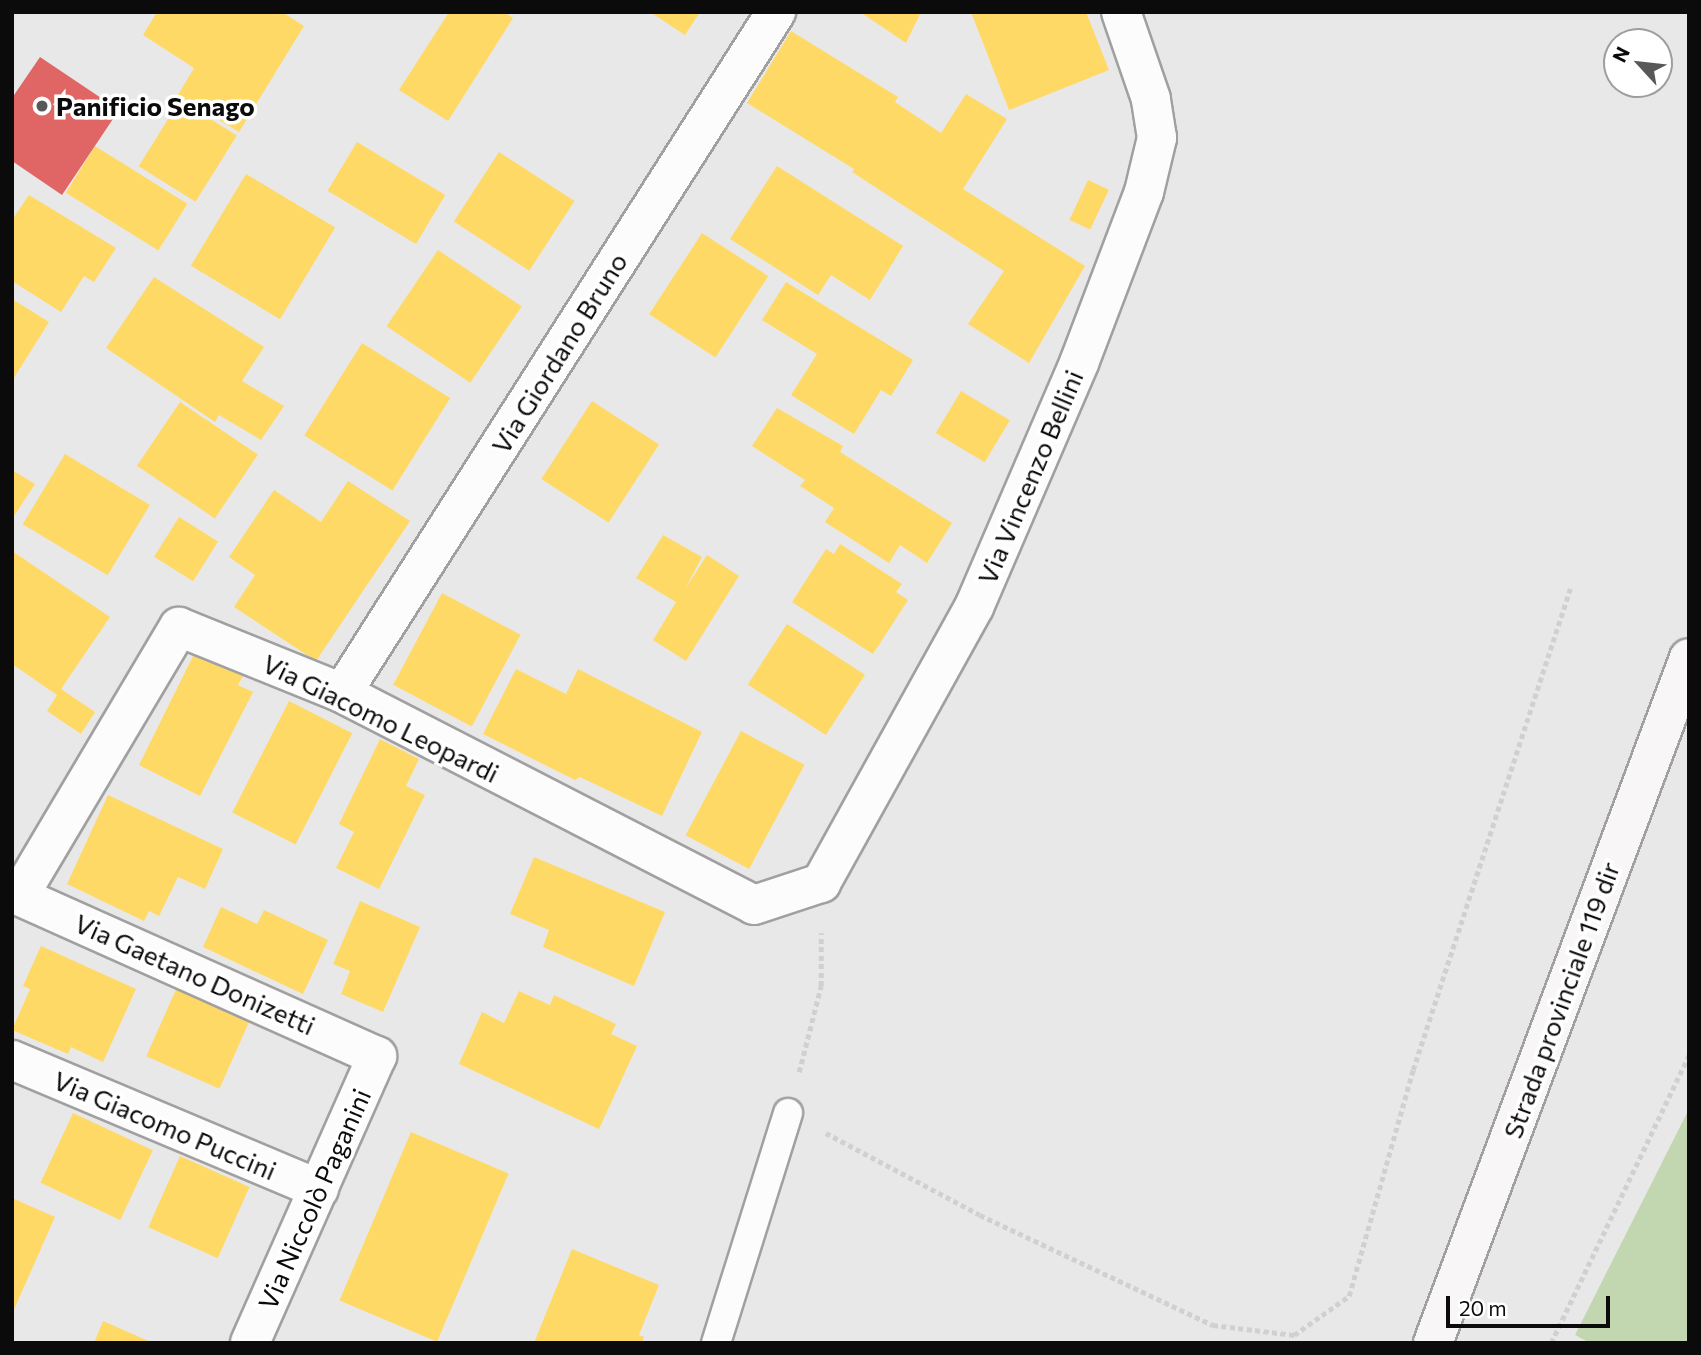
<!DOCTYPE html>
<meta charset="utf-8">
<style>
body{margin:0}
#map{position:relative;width:1701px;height:1355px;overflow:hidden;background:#e9e8e9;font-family:Commissioner,sans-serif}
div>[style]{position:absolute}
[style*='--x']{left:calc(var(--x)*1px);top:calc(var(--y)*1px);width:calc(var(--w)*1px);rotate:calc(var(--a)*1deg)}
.green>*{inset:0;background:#c2d6af}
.homes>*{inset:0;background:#ffd966;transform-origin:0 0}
.shops>*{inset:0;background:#e06666}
.path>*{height:4.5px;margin-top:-2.25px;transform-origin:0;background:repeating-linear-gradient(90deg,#d1d0d1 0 5px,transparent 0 8.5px)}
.roads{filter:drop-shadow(2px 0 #a0a0a1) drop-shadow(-2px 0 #a0a0a1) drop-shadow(0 2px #a0a0a1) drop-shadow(0 -2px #a0a0a1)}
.lane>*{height:28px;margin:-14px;padding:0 14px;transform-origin:14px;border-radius:14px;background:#fcfcfc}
.street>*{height:38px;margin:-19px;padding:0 19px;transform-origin:19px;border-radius:19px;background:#fcfcfc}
.secondary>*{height:38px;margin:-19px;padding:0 19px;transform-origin:19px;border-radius:19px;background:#f8f6f7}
.dots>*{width:19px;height:19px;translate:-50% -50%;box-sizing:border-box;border:4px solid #fff;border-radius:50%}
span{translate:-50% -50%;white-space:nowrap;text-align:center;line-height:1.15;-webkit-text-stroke:7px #fff;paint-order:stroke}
.poi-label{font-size:26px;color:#0c0b0c;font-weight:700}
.left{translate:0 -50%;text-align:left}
.street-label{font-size:26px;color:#0c0b0c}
.frame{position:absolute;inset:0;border:14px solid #0c0b0c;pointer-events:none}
.north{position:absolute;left:1603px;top:28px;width:70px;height:70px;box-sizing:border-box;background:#fff;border:2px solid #9e9d9e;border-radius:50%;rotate:297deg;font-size:19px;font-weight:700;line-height:28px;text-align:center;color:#0c0b0c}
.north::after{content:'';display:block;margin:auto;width:24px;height:32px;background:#595859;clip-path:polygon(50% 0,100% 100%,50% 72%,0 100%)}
.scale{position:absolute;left:1446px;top:1296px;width:164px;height:32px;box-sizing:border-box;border:4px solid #0c0b0c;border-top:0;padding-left:9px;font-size:21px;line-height:24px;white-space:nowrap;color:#0c0b0c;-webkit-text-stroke:5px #fff;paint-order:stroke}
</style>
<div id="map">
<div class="green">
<i style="clip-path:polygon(1689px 1109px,1689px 1343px,1590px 1343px,1575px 1335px)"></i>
</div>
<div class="homes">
<i style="clip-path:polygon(157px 12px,282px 12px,304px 26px,239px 132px,178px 95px,194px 68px,143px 35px)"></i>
<i style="clip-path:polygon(449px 12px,504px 12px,513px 18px,448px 121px,399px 90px)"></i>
<i style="clip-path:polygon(650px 12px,700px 12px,685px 35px)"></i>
<i style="clip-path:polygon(860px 12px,921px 12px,906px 43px)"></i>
<i style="clip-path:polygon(971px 12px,1086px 12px,1109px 70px,1009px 110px)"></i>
<i style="clip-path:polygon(791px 31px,898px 97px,895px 102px,941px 133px,966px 94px,1007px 119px,963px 189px,1085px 266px,1029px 363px,968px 324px,1004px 271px,852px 172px,854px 169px,747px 103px)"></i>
<i style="left:180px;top:100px;width:67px;height:78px;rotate:32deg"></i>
<i style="left:357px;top:142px;width:103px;height:57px;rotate:31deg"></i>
<i style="left:95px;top:146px;width:109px;height:55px;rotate:32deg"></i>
<i style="left:499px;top:152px;width:90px;height:83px;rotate:33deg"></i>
<i style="clip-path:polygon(777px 166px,903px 246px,870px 300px,831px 275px,818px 295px,730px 239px)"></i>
<i style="left:246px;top:174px;width:104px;height:107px;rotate:31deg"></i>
<i style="left:1088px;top:180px;width:23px;height:44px;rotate:25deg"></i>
<i style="clip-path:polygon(29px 195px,116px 248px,94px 282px,84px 276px,61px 312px,12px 281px,12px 220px)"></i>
<i style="left:702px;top:233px;width:79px;height:97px;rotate:33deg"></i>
<i style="left:438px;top:250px;width:101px;height:92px;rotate:34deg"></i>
<i style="clip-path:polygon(154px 277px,264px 347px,242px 381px,284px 406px,261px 440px,219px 415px,215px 422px,106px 348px)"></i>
<i style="clip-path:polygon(786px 282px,913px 360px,891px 396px,881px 390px,854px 434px,791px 395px,817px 354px,762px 320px)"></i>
<i style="clip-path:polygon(12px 299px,49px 322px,12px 381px)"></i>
<i style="left:362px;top:343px;width:104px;height:109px;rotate:32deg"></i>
<i style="left:961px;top:391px;width:57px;height:49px;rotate:31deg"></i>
<i style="left:592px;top:401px;width:80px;height:93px;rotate:33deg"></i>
<i style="left:180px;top:402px;width:94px;height:77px;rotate:34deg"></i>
<i style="clip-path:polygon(777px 408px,843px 446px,840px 452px,952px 523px,927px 563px,900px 545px,889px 563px,825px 522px,834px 508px,800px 486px,805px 480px,752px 446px)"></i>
<i style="left:65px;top:454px;width:99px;height:82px;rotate:31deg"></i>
<i style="clip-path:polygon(12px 470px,35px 484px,12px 519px)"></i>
<i style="clip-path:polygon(348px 481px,410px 521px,316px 661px,234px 607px,255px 575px,229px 557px,274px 490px,321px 522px)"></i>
<i style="left:179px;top:517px;width:46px;height:47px;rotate:32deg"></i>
<i style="clip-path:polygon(663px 535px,702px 557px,685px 589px,707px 555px,739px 576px,686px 661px,653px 640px,676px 602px,636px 578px)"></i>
<i style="clip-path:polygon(840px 544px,902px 584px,896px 592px,908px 600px,873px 654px,792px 602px,826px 549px,834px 554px)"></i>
<i style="clip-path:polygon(12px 551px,110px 617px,61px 689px,95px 712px,81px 734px,47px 711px,57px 695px,12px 664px)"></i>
<i style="left:442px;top:593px;width:89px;height:104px;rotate:28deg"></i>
<i style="left:787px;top:624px;width:93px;height:72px;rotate:33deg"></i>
<i style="clip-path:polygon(198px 646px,246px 670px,238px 685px,253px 692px,200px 796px,139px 765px)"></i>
<i style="clip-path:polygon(516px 669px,566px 694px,578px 669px,702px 732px,662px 816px,580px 777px,575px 780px,483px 734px)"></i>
<i style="left:289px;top:701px;width:71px;height:125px;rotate:27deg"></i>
<i style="left:741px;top:731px;width:72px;height:118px;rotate:28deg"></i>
<i style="clip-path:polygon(380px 739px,419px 759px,406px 786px,425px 795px,379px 889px,336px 868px,354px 832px,339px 824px)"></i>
<i style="clip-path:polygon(108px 795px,223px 849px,205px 889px,178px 877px,159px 916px,149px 911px,144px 921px,67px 884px)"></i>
<i style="clip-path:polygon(534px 857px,665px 912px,634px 986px,543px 947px,549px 930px,510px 914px)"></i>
<i style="clip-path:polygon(360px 901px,420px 927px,383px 1012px,341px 994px,350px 971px,333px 964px)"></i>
<i style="clip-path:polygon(221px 907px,257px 924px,264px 910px,328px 940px,303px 994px,203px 947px)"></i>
<i style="clip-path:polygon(41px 946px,136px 989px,103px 1062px,71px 1047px,68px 1054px,12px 1030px,30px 989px,23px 986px)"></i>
<i style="left:178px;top:985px;width:80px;height:78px;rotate:24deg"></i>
<i style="clip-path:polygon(519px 991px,550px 1005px,554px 995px,616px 1024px,611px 1034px,637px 1046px,599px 1129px,459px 1064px,482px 1012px,504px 1023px)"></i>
<i style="left:73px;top:1113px;width:88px;height:77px;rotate:25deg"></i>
<i style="left:411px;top:1132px;width:106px;height:183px;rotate:23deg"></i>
<i style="left:180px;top:1156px;width:76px;height:78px;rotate:24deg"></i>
<i style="clip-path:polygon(12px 1198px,55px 1217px,12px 1314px)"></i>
<i style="clip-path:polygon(572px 1249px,659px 1285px,639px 1335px,644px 1337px,642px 1343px,534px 1343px)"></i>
<i style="clip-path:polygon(103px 1321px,153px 1343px,94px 1343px)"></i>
</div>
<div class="shops">
<i style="clip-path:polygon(40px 57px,119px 110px,62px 195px,12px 161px,12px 98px)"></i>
</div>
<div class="path">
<i style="--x:799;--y:1072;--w:89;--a:-75.7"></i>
<i style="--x:821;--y:986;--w:53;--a:-90"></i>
<i style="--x:826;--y:1133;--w:174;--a:28"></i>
<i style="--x:980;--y:1215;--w:258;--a:25.3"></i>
<i style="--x:1213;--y:1325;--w:82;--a:7"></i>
<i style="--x:1294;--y:1335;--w:67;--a:-35.3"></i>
<i style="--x:1349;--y:1296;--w:235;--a:-74.2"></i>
<i style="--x:1413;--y:1070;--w:509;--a:-71.92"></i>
<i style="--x:1551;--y:1343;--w:319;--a:-64.4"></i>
</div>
<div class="roads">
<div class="lane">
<i style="--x:716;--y:1343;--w:241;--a:-72.6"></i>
</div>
<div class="street">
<i style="--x:342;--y:693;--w:808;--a:-57.49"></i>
<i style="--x:12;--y:893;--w:400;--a:24.1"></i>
<i style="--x:377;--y:1056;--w:314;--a:113.9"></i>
<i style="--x:19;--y:896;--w:313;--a:-59.3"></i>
<i style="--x:179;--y:627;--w:176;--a:22"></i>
<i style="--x:342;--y:693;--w:463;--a:27.2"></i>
<i style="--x:754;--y:905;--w:71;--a:-18.2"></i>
<i style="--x:821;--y:883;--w:316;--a:-61"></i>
<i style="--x:974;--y:607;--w:266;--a:-66.7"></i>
<i style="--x:1079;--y:363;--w:183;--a:-69.2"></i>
<i style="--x:1144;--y:192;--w:56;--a:-76.5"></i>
<i style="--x:1157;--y:138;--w:39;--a:-99"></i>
<i style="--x:1151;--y:99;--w:92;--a:-109"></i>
<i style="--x:12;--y:1060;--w:333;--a:22.8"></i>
</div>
<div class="secondary">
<i style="--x:1433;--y:1343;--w:731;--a:-69.51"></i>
</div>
</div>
<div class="dots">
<i style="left:42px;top:106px;background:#595859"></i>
</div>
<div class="poi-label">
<span class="left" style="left:56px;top:106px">Panificio Senago</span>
</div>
<div class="street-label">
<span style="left:559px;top:353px;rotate:-58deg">Via Giordano Bruno</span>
<span style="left:1030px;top:477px;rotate:-67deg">Via Vincenzo Bellini</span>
<span style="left:381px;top:718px;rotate:26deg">Via Giacomo Leopardi</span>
<span style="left:195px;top:974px;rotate:24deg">Via Gaetano Donizetti</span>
<span style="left:1561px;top:1000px;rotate:-70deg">Strada provinciale 119 dir</span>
<span style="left:165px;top:1125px;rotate:23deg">Via Giacomo Puccini</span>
<span style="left:314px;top:1199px;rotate:-66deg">Via Niccolò Paganini</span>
</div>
<div class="frame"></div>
<div class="north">N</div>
<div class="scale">20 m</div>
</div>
